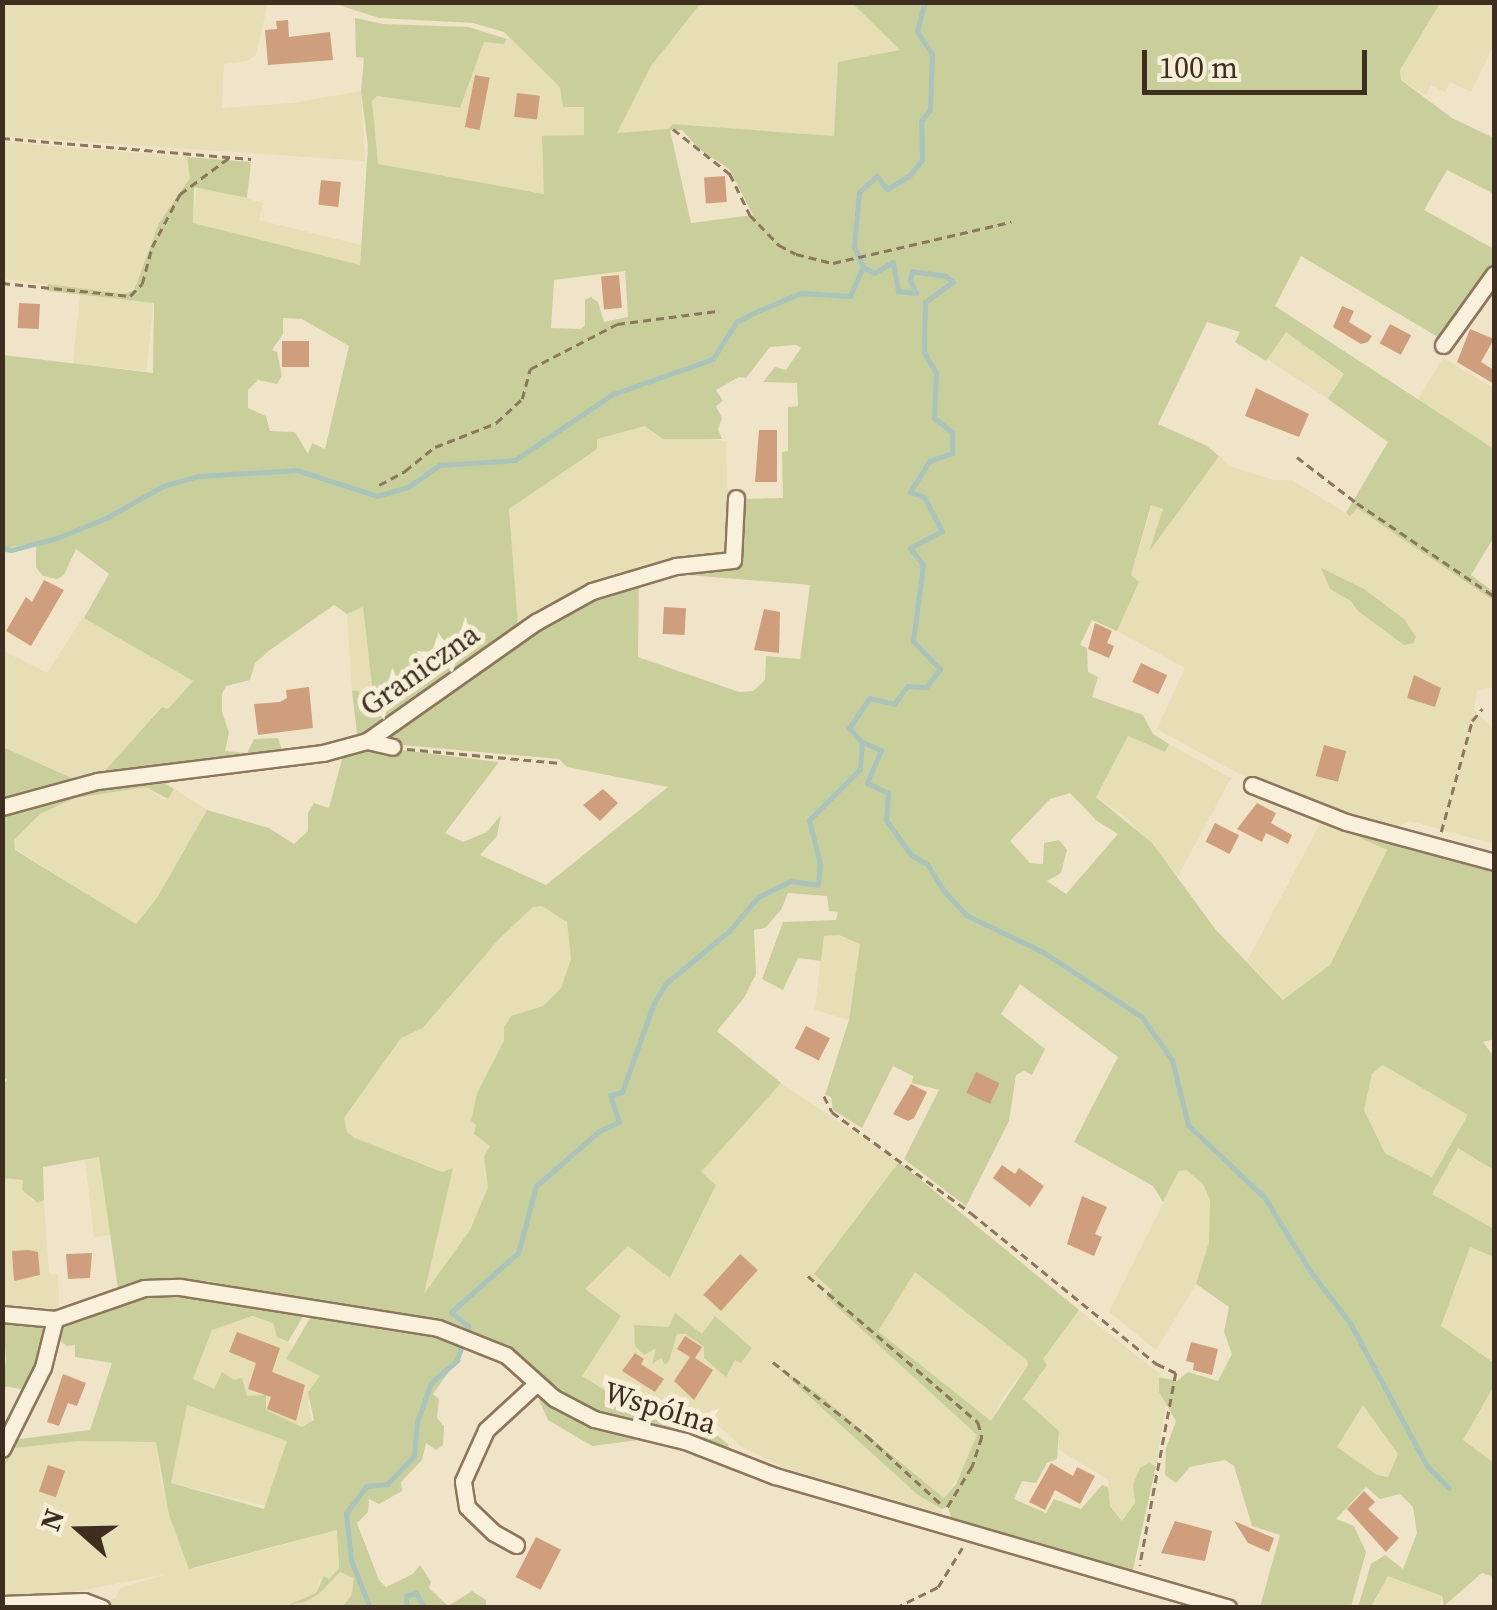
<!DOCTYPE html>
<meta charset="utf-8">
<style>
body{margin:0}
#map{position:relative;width:1497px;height:1610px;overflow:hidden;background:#f0e4c8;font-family:"Source Serif 4",serif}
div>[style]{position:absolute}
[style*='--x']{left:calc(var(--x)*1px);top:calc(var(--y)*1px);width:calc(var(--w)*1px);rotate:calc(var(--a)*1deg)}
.farmland>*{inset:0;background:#e6deb5;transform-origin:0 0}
.green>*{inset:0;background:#c9cf9b}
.stream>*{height:5px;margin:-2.5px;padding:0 2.5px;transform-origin:2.5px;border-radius:2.5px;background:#a9c4bc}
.building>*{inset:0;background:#cf9f7d;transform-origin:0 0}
.path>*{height:2.5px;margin-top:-1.25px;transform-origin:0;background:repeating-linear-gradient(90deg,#8d765c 0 8px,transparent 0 13px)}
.roads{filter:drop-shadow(2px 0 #8d765c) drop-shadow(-2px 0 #8d765c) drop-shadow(0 2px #8d765c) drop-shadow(0 -2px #8d765c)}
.minor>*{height:15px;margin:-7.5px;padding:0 7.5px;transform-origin:7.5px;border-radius:7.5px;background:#faf1dc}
span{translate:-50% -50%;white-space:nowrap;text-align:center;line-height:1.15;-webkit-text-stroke:10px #f7eed8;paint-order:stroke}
.street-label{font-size:30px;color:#3d2e20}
.frame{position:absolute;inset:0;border:5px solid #3d2e20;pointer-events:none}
.north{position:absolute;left:30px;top:1480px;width:100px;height:100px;-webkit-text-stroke:8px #f7eed8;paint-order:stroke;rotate:290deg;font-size:28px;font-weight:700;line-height:40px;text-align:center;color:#3d2e20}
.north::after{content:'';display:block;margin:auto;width:35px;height:45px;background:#3d2e20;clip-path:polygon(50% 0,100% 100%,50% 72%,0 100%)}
.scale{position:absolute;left:1142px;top:50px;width:225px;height:45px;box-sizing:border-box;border:5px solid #3d2e20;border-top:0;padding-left:12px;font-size:30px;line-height:35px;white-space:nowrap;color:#3d2e20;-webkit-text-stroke:8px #f7eed8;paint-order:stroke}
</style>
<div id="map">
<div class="farmland">
<i style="clip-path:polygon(2px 3px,268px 3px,256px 55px,247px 61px,224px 64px,222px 108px,292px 103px,361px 91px,365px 161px,3px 136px)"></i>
<i style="clip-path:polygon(701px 3px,852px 3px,901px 51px,838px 63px,835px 136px,673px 124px,669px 129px,616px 133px,651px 66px)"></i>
<i style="clip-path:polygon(1440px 3px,1494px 3px,1494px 44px,1471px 92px,1450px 82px,1445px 92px,1431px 85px,1426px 95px,1402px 80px,1400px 70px)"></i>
<i style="clip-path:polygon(510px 36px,584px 107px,584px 136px,542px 136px,545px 194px,377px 164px,372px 101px,377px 96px,460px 108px,484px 41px,504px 44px)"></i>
<i style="clip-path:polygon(3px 142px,187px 157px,190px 178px,159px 223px,134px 290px,124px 294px,3px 279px)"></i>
<i style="clip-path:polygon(197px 185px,263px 203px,259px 220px,361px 245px,360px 266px,193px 223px)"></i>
<i style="left:80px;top:295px;width:74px;height:69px;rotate:6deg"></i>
<i style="clip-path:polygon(1286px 331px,1344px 375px,1328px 399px,1267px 359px)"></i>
<i style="clip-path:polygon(1443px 358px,1494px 388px,1494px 449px,1417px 401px)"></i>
<i style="clip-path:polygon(645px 426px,657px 433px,726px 441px,729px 550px,723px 558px,657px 568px,518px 625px,509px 509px,596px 449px,596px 439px)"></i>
<i style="clip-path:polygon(1219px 456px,1229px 466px,1274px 480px,1292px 480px,1349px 515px,1357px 508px,1494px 601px,1494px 687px,1477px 691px,1474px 710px,1494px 729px,1494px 844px,1410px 821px,1385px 832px,1239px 774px,1157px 729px,1185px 668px,1117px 631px,1138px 582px,1131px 575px,1152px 505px,1163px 509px,1151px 548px)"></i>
<i style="clip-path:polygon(363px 606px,375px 712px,361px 713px,359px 691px,352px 691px,347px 614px)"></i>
<i style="clip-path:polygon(83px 617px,193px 681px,168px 709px,161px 707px,101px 775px,77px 780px,3px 747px,2px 650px,47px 673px)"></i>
<i style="clip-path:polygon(1128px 736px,1164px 752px,1169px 744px,1231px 778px,1178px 876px,1127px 818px,1096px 796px)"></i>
<i style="clip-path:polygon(146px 787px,162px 799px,168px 799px,174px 789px,207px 810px,157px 898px,136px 924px,15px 849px,14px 840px,40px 814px,75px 798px)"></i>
<i style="clip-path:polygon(1322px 820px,1387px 849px,1330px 965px,1284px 1000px,1247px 961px)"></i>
<i style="clip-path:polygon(541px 905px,567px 922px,571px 959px,561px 988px,543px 1006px,505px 1026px,505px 1041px,477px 1093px,471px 1121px,490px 1146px,484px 1157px,488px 1187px,470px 1230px,424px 1294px,452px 1169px,442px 1172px,355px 1138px,347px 1132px,344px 1118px,401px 1038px,424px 1028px,499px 939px,533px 907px)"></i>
<i style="clip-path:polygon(839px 935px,861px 944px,849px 1020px,815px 1010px,823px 936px)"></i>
<i style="clip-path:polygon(1383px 1065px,1469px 1115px,1432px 1177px,1385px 1152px,1364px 1110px,1372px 1074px)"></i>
<i style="clip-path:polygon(781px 1083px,899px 1162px,870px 1204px,827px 1298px,977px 1435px,967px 1465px,944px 1498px,867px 1432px,773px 1365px,918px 1495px,942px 1509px,942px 1514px,784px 1468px,741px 1446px,714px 1422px,712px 1409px,698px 1430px,653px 1417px,632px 1400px,614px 1396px,581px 1376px,621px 1316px,584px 1289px,628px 1246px,671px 1278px,716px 1185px,701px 1172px)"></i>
<i style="clip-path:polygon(1458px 1147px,1494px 1170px,1494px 1229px,1432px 1194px)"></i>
<i style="clip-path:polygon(99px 1157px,111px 1235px,94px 1237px,85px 1159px)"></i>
<i style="clip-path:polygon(1186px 1170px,1203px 1184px,1210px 1200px,1209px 1242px,1196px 1284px,1156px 1350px,1109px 1312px,1179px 1171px)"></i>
<i style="clip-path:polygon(15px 1177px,23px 1180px,32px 1201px,44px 1200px,49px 1274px,58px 1275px,59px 1306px,54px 1310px,3px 1312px,2px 1178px)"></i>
<i style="clip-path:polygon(1470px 1247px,1494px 1257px,1494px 1363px,1441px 1327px)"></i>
<i style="clip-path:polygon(915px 1271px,1027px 1360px,1028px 1365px,1003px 1397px,991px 1422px,878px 1330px)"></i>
<i style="clip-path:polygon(1079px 1310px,1160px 1374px,1159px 1392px,1166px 1404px,1156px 1466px,1149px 1463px,1133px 1485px,1135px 1503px,1122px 1521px,1107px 1500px,1109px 1480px,1059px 1450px,1059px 1431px,1023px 1399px,1043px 1372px,1042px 1359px)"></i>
<i style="clip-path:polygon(243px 1315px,274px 1323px,281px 1340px,293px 1345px,287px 1359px,321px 1376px,308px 1403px,312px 1422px,302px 1427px,271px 1413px,266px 1410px,268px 1400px,247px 1397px,232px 1379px,219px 1377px,214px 1389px,193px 1379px,212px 1330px)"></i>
<i style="clip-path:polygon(1494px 1386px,1494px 1463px,1463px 1440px)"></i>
<i style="clip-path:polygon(187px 1405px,288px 1441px,267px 1506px,171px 1483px)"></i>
<i style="clip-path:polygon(1363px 1405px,1399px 1454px,1388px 1477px,1377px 1475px,1336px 1447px)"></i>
<i style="clip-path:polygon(79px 1441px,157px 1442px,161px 1483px,194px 1569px,337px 1530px,339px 1568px,328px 1579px,320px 1580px,316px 1593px,284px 1607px,111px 1608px,106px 1601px,115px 1598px,121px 1588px,167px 1574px,47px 1597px,3px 1600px,2px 1469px,14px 1448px)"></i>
<i style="clip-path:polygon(340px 1572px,354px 1577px,351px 1596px,342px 1607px,290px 1608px,320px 1593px)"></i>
<i style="clip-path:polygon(1388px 1575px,1442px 1596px,1439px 1607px,1371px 1608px)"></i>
</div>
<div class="green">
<i style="clip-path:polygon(evenodd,332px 3px,701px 3px,651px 66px,617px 133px,668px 129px,673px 124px,834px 136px,838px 62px,900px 50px,852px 3px,1440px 3px,1400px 70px,1401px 80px,1452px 118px,1494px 138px,1494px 194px,1447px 170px,1424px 210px,1494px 249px,1494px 268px,1443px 340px,1301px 256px,1275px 306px,1494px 449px,1494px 537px,1471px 575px,1494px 592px,1494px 601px,1357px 508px,1350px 516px,1346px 513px,1388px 442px,1328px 399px,1344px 374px,1286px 332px,1266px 361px,1235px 342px,1240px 332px,1207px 322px,1158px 424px,1207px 446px,1219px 456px,1149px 552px,1163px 509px,1151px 505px,1131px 575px,1139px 582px,1117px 631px,1092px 620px,1080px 645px,1087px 648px,1088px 672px,1098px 677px,1092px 697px,1143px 715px,1153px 734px,1169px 744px,1165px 752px,1128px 736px,1096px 797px,1152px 843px,1216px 930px,1283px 1000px,1330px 965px,1387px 850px,1322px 820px,1324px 816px,1435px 853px,1494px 865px,1494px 1039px,1483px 1042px,1494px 1057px,1494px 1170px,1458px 1148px,1432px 1194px,1494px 1229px,1494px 1257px,1470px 1247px,1441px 1326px,1494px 1363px,1494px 1386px,1463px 1440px,1494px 1463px,1494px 1593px,1493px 1577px,1482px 1573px,1444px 1606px,1442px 1596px,1388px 1576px,1371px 1607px,1358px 1607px,1371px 1564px,1385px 1555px,1403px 1569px,1417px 1533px,1413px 1507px,1400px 1494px,1380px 1499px,1366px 1487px,1336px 1519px,1354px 1526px,1366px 1552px,1351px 1607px,1260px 1607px,1280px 1535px,1252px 1526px,1234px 1466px,1225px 1460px,1190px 1467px,1176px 1483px,1165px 1475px,1166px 1448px,1176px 1421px,1159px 1392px,1159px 1377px,1177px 1381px,1188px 1372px,1218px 1381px,1232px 1354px,1224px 1332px,1229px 1307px,1196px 1284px,1209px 1242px,1210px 1200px,1203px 1184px,1186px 1170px,1179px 1171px,1163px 1202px,1153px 1186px,1074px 1142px,1118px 1057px,1020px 984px,1001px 1014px,1045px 1049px,1032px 1075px,1024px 1071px,1016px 1075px,1009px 1121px,966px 1206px,904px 1159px,939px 1090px,912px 1083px,913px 1076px,893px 1066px,862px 1128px,833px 1110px,831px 1097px,825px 1095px,849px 1020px,860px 944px,839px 935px,824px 936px,821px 961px,798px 958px,783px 990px,762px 979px,783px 922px,836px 920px,838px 912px,829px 911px,827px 896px,788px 893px,781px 910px,765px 928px,754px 930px,756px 974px,744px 998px,717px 1031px,781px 1083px,701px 1172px,716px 1185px,670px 1278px,628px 1246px,585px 1289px,621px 1316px,582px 1376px,614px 1396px,650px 1409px,653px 1417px,697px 1430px,702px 1423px,728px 1444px,732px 1455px,691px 1439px,602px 1418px,559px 1396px,497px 1344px,424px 1324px,419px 1315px,414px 1322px,208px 1281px,158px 1280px,118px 1289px,99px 1157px,43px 1167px,44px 1200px,38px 1203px,22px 1190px,23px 1180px,3px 1178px,2px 1085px,7px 1080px,2px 1076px,3px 813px,82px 788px,162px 781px,174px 789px,168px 799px,146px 787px,75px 798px,40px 814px,14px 840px,15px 850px,136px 924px,157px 898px,207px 810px,269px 828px,294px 844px,308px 831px,308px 813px,314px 803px,329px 808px,344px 752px,385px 748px,499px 762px,445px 833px,463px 842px,487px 832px,501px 815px,497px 836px,480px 855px,546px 885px,668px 787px,567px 767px,559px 759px,391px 744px,386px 731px,566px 609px,639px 579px,638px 657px,739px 692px,753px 691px,765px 680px,766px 656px,800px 659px,810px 585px,664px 573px,732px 564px,741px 548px,738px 499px,783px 498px,782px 452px,788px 451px,788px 407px,798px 406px,797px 383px,763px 382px,775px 367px,786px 370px,801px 348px,796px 345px,770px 347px,746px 378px,739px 377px,716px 390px,723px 401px,716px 406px,722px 418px,718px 429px,722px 439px,663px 439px,645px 426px,597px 439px,597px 449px,509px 509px,518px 625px,523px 626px,570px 593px,601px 579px,602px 584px,544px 614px,366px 738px,358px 741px,352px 691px,359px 691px,361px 712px,375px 712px,363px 607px,347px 614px,334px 605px,270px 650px,255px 663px,250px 680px,226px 686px,222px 694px,222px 712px,229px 733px,225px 751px,247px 753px,254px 739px,278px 738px,282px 750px,276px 756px,78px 782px,3px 805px,3px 747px,76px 780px,101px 775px,162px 707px,168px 709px,193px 681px,84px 618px,109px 574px,76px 549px,64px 575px,57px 579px,43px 576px,36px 567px,36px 542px,3px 549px,3px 355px,153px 373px,154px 303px,48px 291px,48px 284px,124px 294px,134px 290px,159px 223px,190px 178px,187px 157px,251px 162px,247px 198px,194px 187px,193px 223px,360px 265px,368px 146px,361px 91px,364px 58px,356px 57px,355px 18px,383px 24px,469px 27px,507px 39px,504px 44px,484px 42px,460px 108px,377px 96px,372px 101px,378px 164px,544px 194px,542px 136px,584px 135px,584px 107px,563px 107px,560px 87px,504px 32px,473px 23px,379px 18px,332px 3px,670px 130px,682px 130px,699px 149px,729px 169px,753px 215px,691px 223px,670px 130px,332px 3px,625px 271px,628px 317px,604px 322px,598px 302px,591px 297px,585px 300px,585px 325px,581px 329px,551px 328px,554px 280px,625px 271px,332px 3px,283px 318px,302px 319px,349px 346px,325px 449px,312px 443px,308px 454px,295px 432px,270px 431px,266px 416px,248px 408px,248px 390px,258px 380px,277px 384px,282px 376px,277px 352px,272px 350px,283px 334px,283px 318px,332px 3px,1070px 793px,1097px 821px,1118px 834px,1066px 894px,1047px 881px,1061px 873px,1067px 850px,1059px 840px,1044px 843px,1043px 864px,1030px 863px,1010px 841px,1050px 799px,1070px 793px,332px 3px,542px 906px,567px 922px,571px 959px,561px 988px,543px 1006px,511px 1016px,504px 1027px,504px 1041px,477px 1093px,471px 1121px,476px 1125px,474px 1134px,490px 1146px,484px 1157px,488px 1187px,470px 1230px,424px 1294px,453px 1168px,442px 1172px,355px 1138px,347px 1132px,344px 1118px,401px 1038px,423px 1028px,499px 939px,533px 907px,542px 906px,332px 3px,1383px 1065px,1468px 1115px,1432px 1177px,1385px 1153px,1364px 1110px,1372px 1074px,1383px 1065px,332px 3px,1363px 1405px,1398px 1454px,1388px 1477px,1377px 1475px,1337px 1447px,1363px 1405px)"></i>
<i style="clip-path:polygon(1321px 568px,1364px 589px,1404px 619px,1416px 637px,1413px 643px,1404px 645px,1358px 611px,1351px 601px,1330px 589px)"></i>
<i style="clip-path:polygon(evenodd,899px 1162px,1079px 1310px,1043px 1359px,1047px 1365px,1023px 1399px,1059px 1431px,1057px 1459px,1047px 1463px,1036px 1483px,1022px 1481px,1014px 1499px,1046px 1513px,1054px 1499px,1081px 1509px,1102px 1485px,1108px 1487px,1110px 1506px,1122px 1521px,1135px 1503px,1133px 1485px,1140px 1468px,1149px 1463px,1156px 1466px,1132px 1574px,953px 1524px,948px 1507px,942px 1509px,918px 1495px,773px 1364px,817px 1393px,944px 1498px,956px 1484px,977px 1435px,826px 1297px,832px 1290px,814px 1274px,899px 1162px,915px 1272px,1027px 1360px,1028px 1365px,991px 1421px,878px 1331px,915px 1272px)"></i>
<i style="clip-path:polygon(evenodd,163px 1293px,306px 1311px,288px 1342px,277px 1337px,273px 1323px,252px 1316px,212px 1330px,193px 1379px,214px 1389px,222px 1372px,234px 1380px,242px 1378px,247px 1396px,266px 1395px,266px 1410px,302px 1427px,314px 1420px,308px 1392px,320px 1376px,286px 1359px,313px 1313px,441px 1337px,467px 1346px,433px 1394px,439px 1399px,437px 1418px,444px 1426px,443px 1445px,436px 1450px,426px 1443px,422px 1460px,401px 1482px,402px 1491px,379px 1504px,369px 1499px,368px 1512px,357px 1523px,379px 1580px,386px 1587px,413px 1574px,420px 1565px,431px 1582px,429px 1588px,448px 1606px,472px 1591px,486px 1600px,486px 1607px,342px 1607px,351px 1596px,354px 1578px,340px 1572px,320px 1593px,307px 1601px,284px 1607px,316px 1593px,324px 1576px,329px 1579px,339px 1568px,337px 1530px,189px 1569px,169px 1515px,156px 1442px,79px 1441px,14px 1448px,3px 1469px,12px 1440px,90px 1430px,112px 1363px,75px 1357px,75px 1345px,67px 1346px,57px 1339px,60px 1325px,137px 1294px,163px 1293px,187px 1405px,287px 1441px,264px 1509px,171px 1483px,187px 1405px)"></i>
<i style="clip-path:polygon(675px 1313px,702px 1334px,715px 1316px,752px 1348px,741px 1363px,735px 1360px,726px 1377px,704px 1358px,704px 1347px,686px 1334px,677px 1334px,669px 1361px,665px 1365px,661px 1358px,652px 1364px,656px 1348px,644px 1355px,635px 1346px,634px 1325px,669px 1327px)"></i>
<i style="clip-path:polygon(35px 1323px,48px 1332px,27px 1390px,3px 1386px,6px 1358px,3px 1325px)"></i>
<i style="clip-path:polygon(545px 1394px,646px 1439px,592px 1446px,548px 1420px,539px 1400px)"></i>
</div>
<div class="stream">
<i style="--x:2;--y:548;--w:9;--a:13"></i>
<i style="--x:11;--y:550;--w:48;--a:-14.6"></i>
<i style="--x:57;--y:538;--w:53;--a:-22.2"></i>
<i style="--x:106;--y:518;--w:65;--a:-29.3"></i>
<i style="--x:163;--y:486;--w:37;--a:-16"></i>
<i style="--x:199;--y:476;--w:98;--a:-3.5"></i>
<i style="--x:297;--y:470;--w:84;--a:18"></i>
<i style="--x:377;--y:496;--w:32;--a:-16"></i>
<i style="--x:408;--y:487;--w:39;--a:-35"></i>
<i style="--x:440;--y:465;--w:75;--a:-3.8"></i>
<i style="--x:515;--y:460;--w:118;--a:-34"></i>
<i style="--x:613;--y:394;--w:106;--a:-19.3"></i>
<i style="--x:713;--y:359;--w:44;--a:-58.1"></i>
<i style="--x:736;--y:322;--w:27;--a:-27"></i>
<i style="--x:760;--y:310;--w:44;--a:-22.5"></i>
<i style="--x:801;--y:293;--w:49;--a:3.5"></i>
<i style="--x:850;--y:296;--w:32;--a:-66"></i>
<i style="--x:862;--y:742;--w:21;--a:23"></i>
<i style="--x:881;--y:750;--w:36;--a:113"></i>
<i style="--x:867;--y:783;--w:23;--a:25"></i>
<i style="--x:888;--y:793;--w:27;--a:94"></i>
<i style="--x:886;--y:820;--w:43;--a:54.5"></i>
<i style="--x:911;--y:855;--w:18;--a:29"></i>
<i style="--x:927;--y:864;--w:31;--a:58"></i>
<i style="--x:943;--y:890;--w:34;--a:47"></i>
<i style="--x:966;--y:915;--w:85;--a:25.7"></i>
<i style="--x:1043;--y:952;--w:118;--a:33.3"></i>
<i style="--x:1142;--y:1017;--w:52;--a:55.1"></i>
<i style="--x:1172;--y:1060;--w:67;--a:76.2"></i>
<i style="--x:1188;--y:1125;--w:105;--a:43.5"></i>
<i style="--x:1264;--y:1197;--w:87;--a:58.1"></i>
<i style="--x:1310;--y:1271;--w:66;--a:52.4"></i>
<i style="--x:1350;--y:1323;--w:162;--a:61.7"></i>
<i style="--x:1427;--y:1466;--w:31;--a:45"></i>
<i style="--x:370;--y:1608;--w:52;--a:-111.6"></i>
<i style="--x:351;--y:1560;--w:47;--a:-96.1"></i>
<i style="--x:346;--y:1513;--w:34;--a:-53"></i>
<i style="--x:366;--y:1486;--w:21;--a:-5"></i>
<i style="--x:387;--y:1484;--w:39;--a:-46"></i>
<i style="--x:414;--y:1456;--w:34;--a:-85"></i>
<i style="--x:417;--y:1422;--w:41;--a:-70.3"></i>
<i style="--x:431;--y:1383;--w:35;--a:-41"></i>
<i style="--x:457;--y:1360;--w:36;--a:-72"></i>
<i style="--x:468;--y:1326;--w:22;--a:-141"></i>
<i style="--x:451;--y:1312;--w:89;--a:-41.4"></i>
<i style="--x:518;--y:1253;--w:69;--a:-75"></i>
<i style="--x:536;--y:1186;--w:84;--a:-41.1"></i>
<i style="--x:599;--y:1131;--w:22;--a:-24"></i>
<i style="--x:619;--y:1122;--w:28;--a:-108"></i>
<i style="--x:610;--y:1095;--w:12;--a:-14"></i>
<i style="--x:622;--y:1092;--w:92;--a:-70.4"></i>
<i style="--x:653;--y:1005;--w:24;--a:-60"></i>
<i style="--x:665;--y:984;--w:83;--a:-39.6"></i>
<i style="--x:729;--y:931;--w:45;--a:-49.5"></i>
<i style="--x:758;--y:897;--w:37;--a:-26"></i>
<i style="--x:791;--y:881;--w:27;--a:8"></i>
<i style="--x:818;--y:885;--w:21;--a:-85"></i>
<i style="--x:820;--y:864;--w:45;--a:-104"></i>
<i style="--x:809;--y:820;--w:72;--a:-45"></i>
<i style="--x:860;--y:769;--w:27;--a:-86"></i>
<i style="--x:862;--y:742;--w:19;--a:-133"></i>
<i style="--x:849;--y:728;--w:36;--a:-56"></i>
<i style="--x:869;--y:698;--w:26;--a:13"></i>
<i style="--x:894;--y:704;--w:22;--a:-54"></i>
<i style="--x:907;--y:686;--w:19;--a:3"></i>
<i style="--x:926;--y:687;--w:23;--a:-52"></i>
<i style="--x:940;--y:669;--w:39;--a:-134"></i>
<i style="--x:913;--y:641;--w:77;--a:-82.5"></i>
<i style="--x:923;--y:565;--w:21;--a:-127"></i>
<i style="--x:910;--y:548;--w:36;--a:-28"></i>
<i style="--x:942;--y:531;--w:38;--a:-118"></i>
<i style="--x:924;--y:497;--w:15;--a:-160"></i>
<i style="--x:910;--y:492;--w:36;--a:-58"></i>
<i style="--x:929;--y:461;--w:24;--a:-19"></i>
<i style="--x:952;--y:453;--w:21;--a:-90"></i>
<i style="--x:952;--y:432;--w:23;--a:-142"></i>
<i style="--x:934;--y:418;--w:45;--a:-87.5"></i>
<i style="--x:936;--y:373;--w:24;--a:-120"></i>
<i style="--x:924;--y:352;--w:50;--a:-88.9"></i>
<i style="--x:925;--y:302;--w:34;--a:-36"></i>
<i style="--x:953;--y:282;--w:9;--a:-139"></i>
<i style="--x:946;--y:276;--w:34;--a:-172"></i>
<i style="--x:912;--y:271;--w:9;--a:103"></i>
<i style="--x:910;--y:280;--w:14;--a:65"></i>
<i style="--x:916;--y:293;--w:18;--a:-174"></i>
<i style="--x:898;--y:291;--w:29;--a:-100"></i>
<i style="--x:893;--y:262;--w:22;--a:150"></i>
<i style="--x:874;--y:273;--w:13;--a:-151"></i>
<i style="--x:863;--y:267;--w:22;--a:-114"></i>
<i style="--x:854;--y:247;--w:55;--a:-84.8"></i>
<i style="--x:859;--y:192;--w:24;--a:-42"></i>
<i style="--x:877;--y:176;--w:16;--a:52"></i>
<i style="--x:887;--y:189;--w:26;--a:-31"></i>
<i style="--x:909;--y:176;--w:21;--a:-51"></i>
<i style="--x:922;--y:160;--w:39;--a:-91"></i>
<i style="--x:921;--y:121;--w:14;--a:-51"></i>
<i style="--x:930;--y:110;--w:56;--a:-88"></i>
<i style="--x:932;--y:54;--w:27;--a:-123"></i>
<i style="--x:917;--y:31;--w:30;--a:-75"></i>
<i style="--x:406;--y:1608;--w:12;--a:-90"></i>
<i style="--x:406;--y:1596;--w:10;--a:-17"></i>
<i style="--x:416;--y:1593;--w:17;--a:62"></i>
<i style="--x:467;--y:1608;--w:2;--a:0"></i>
</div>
<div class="building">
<i style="clip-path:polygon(288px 20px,289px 37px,330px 32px,333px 60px,268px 65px,265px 30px,277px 29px,276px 21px)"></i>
<i style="left:475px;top:75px;width:15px;height:53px;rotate:11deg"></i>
<i style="left:517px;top:93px;width:23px;height:24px;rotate:7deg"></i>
<i style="left:725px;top:176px;width:26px;height:21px;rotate:86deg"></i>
<i style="left:321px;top:180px;width:20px;height:25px;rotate:6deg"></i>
<i style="left:619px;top:275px;width:33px;height:18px;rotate:85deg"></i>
<i style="left:19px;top:303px;width:21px;height:25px;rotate:3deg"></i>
<i style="clip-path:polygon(1342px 306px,1354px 311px,1349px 322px,1372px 336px,1368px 342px,1361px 344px,1333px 327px)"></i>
<i style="left:1390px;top:324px;width:24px;height:22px;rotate:28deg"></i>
<i style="clip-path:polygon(1470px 329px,1494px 339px,1481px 362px,1494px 370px,1494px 384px,1457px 362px)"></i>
<i style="left:282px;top:341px;width:27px;height:26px"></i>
<i style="clip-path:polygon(1256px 388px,1309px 414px,1299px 437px,1245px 416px)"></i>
<i style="clip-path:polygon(759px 430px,777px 430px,777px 482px,755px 482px)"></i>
<i style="clip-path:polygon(44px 580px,64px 590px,31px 646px,6px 631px,26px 597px,32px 602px)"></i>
<i style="left:664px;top:607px;width:22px;height:27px;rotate:3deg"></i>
<i style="clip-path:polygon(764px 609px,780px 612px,779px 653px,754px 650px)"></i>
<i style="clip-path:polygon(1095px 623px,1112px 631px,1107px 643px,1114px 646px,1109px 658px,1088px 649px)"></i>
<i style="left:1141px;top:663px;width:29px;height:21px;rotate:25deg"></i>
<i style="clip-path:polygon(1414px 675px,1441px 688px,1435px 707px,1407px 698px)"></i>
<i style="clip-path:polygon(309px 687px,313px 728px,258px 735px,254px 704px,280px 702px,287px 698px,286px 690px)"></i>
<i style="left:1324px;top:745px;width:23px;height:32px;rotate:15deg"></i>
<i style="clip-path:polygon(603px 789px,618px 803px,600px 821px,583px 805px)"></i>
<i style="clip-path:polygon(1257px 803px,1276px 813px,1271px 823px,1292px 835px,1288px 844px,1266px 833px,1262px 842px,1237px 829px)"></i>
<i style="left:1215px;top:823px;width:27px;height:21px;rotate:27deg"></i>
<i style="left:806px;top:1026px;width:27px;height:25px;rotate:27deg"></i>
<i style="left:976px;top:1072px;width:26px;height:23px;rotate:25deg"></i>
<i style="clip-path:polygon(911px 1084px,927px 1092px,914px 1118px,908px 1121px,893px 1114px)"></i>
<i style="clip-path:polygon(1002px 1165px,1015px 1174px,1019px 1168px,1044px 1186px,1030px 1207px,993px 1178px)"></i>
<i style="clip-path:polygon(1082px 1196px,1107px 1207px,1095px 1234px,1102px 1237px,1094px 1256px,1067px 1244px)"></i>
<i style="clip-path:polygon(29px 1250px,38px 1252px,40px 1275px,14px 1281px,12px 1251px)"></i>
<i style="clip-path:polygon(92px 1253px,90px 1278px,68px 1279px,66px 1254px)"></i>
<i style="left:740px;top:1254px;width:24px;height:55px;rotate:42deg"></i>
<i style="clip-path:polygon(237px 1332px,280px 1348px,272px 1372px,305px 1385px,296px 1421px,267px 1409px,271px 1397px,248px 1389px,256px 1363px,229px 1352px)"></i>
<i style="clip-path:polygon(685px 1336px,702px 1347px,695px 1358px,713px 1370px,694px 1400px,674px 1381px,690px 1357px,677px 1349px)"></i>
<i style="clip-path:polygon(1191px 1342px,1218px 1349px,1212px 1375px,1193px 1370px,1194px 1363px,1186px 1361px)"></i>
<i style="clip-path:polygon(635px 1353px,644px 1359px,641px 1364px,664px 1379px,655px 1392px,622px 1371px)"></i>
<i style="clip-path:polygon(63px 1374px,86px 1383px,77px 1406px,68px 1403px,59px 1426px,47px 1422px)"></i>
<i style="clip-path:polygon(1051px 1463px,1073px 1476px,1077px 1467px,1095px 1476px,1080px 1504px,1055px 1490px,1045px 1510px,1029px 1502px)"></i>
<i style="left:48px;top:1465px;width:18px;height:28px;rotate:19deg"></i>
<i style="clip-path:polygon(1364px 1491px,1375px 1502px,1368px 1509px,1399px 1538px,1386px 1552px,1347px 1509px)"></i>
<i style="clip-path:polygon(1175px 1521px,1212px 1531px,1205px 1561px,1161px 1553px)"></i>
<i style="clip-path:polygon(1234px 1521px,1274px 1538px,1269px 1552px,1248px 1543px)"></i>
<i style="left:536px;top:1537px;width:28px;height:45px;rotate:27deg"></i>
</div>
<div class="path">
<i style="--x:673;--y:129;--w:73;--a:38.3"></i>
<i style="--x:730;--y:174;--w:46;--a:64"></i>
<i style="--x:750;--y:215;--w:42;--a:46"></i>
<i style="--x:779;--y:245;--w:19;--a:28"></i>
<i style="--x:796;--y:254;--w:38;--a:14"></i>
<i style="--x:833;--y:263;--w:183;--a:-13"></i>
<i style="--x:2;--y:138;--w:250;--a:4.8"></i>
<i style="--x:2;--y:283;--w:129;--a:5.8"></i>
<i style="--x:130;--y:296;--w:17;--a:-45"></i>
<i style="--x:142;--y:284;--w:38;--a:-75"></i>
<i style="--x:152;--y:247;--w:60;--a:-62.2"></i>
<i style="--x:180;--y:194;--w:62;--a:-36.5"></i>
<i style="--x:1297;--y:457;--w:76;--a:37.5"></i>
<i style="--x:1357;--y:503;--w:166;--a:34.2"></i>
<i style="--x:379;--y:485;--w:30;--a:-28"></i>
<i style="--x:405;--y:471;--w:38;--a:-39"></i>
<i style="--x:435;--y:447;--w:66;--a:-21.5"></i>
<i style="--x:496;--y:423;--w:35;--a:-43"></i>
<i style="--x:522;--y:399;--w:31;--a:-75"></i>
<i style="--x:530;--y:369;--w:98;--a:-27.3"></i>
<i style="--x:617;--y:324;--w:101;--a:-7.4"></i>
<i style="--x:407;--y:749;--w:154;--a:5.2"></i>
<i style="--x:1441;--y:832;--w:115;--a:-74.4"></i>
<i style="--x:1472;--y:721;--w:16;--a:-50"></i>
<i style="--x:824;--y:1096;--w:18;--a:63"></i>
<i style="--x:832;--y:1112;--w:172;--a:36"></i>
<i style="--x:971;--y:1213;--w:240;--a:39.1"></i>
<i style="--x:1157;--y:1364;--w:21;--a:25"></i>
<i style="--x:1176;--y:1373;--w:196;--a:100.6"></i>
<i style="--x:808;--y:1276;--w:224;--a:40.7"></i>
<i style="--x:978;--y:1422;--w:16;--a:75"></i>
<i style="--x:982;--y:1437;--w:32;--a:108"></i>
<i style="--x:972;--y:1467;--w:50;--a:121.2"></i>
<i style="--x:773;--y:1362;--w:120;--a:38.2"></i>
<i style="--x:867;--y:1436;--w:103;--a:42.6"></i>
<i style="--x:895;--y:1608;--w:48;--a:-26"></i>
<i style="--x:938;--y:1587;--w:46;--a:-58.4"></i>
</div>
<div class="roads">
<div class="minor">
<i style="--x:1443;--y:345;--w:87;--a:-54.3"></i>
<i style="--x:367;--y:741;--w:26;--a:13"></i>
<i style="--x:1252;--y:785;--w:101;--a:21.5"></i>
<i style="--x:1346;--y:822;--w:153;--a:15.1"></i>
<i style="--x:2;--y:807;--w:98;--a:-15.3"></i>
<i style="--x:97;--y:781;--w:228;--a:-7.1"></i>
<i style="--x:323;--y:753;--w:46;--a:-15.3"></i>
<i style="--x:367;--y:741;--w:207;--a:-35.2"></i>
<i style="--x:536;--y:622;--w:64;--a:-29"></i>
<i style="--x:592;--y:591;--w:88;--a:-16.6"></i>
<i style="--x:676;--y:566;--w:57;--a:-6"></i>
<i style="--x:733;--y:560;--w:62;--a:-87.2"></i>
<i style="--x:2;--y:1314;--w:53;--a:5.4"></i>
<i style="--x:55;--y:1319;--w:94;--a:-19.2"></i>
<i style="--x:144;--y:1288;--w:36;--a:-2"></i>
<i style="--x:180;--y:1287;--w:261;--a:9"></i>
<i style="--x:438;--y:1328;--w:73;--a:21.7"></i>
<i style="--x:506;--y:1355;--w:64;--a:41.9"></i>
<i style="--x:554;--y:1398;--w:45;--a:27.7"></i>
<i style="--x:594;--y:1419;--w:94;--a:13.6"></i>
<i style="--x:685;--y:1441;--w:97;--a:21.3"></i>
<i style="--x:775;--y:1476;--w:472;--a:16.2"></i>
<i style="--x:2;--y:1449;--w:92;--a:-63.4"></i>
<i style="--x:43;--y:1367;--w:49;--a:-76"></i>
<i style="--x:516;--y:1545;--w:25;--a:-151"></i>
<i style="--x:494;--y:1533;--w:37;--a:-136"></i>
<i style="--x:467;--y:1507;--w:26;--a:-99"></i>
<i style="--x:463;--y:1481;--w:56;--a:-65.7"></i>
<i style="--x:486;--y:1430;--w:69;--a:-42.7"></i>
<i style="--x:2;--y:1604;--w:82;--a:-2.1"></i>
<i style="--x:84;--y:1601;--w:19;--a:21"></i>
</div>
</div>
<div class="street-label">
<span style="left:420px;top:670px;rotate:-35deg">Graniczna</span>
<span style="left:660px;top:1408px;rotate:17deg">Wspólna</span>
</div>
<div class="frame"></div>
<div class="north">N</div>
<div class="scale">100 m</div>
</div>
